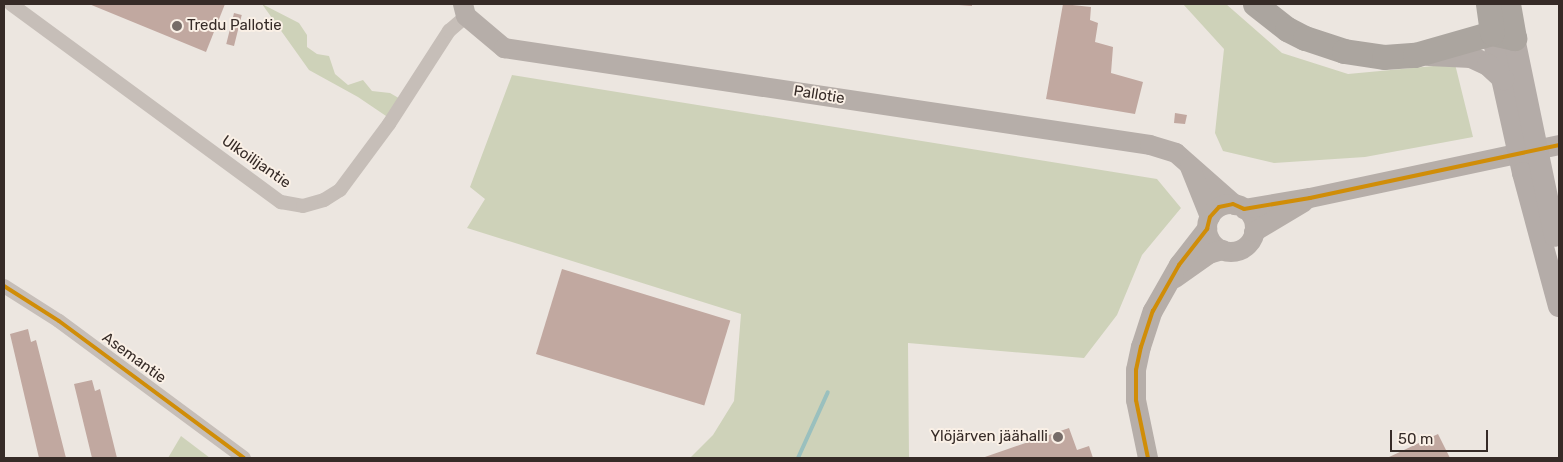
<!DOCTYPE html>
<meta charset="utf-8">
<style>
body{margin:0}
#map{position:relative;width:1563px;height:462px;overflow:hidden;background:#ece6e0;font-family:Rubik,sans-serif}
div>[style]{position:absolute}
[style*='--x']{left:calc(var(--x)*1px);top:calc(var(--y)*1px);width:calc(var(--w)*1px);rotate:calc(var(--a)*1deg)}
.green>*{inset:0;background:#ced2b9}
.stream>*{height:4px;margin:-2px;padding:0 2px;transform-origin:2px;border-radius:2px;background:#9ac0be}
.building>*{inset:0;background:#c1a8a0;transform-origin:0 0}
.street>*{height:14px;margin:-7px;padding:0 7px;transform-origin:7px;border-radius:7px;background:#c6beb8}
.secondary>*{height:20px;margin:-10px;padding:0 10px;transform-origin:10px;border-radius:10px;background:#b6aea9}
.secondary>.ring{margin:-10px;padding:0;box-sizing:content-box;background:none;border:20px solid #b6aea9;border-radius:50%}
.primary>*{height:22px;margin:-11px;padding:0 11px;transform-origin:11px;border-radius:11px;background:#b4aca8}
.highway>*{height:25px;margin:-12.5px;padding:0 12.5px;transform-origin:12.5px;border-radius:12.5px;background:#aba59f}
.bus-1>*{height:4px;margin:-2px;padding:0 2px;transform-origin:2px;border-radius:2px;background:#d08d08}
.dots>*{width:14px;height:14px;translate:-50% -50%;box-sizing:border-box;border:2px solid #faf0e6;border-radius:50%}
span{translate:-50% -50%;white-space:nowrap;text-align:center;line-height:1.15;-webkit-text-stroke:4px #faf0e6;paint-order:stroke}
.poi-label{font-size:15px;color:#362b27}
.left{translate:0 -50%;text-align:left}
.right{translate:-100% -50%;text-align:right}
.street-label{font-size:15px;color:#362b27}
.frame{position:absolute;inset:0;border:5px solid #362b27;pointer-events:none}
.scale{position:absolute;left:1390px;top:430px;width:98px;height:22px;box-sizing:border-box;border:2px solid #362b27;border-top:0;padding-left:6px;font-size:15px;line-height:18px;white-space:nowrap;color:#362b27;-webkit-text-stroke:4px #faf0e6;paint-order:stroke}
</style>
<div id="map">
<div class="green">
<i style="clip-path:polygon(262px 4px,299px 23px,307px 35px,307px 47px,317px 54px,329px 56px,335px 74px,348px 85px,363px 80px,372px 91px,390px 93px,402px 100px,389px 118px,358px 97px,309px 70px)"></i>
<i style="clip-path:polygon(1183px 4px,1226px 4px,1282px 53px,1348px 74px,1455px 64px,1473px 137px,1365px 157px,1274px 163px,1223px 151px,1215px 133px,1224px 49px)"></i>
<i style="clip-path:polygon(512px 75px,1157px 179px,1181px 208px,1142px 255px,1117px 315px,1084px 358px,908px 343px,909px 458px,690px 458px,713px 435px,734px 401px,741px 314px,467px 228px,485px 199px,470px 187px)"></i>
<i style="clip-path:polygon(181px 436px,210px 458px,168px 458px)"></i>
</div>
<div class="stream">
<i style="--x:798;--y:458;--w:72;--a:-65.6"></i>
</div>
<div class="building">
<i style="clip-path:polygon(89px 4px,225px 4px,206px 52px)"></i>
<i style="clip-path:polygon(959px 4px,972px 4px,972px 6px,959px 5px)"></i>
<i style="clip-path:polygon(1063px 4px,1091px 7px,1090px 20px,1098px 23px,1095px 42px,1113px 47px,1111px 73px,1143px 82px,1135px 114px,1046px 99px)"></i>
<i style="left:234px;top:13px;width:8px;height:32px;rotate:14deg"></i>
<i style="clip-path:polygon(1175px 113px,1187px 115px,1185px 124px,1174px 123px)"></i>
<i style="left:562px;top:269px;width:176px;height:89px;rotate:17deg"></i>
<i style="clip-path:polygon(28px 329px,31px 342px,36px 340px,66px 458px,39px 458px,10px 334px)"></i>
<i style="clip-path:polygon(92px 380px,95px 391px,100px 389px,117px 458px,92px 458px,74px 384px)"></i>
<i style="clip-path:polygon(1069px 428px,1077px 450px,1089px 446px,1093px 458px,982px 458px)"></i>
<i style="clip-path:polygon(1438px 434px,1450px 458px,1387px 458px)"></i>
</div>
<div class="street">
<i style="--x:11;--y:4;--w:335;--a:36.3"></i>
<i style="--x:281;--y:202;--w:22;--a:10"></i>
<i style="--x:303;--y:206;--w:22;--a:-16"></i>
<i style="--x:324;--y:200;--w:19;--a:-32"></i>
<i style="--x:340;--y:190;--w:82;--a:-53.4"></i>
<i style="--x:389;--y:124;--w:111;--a:-57.2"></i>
<i style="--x:449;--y:31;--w:23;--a:-41"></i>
<i style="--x:4;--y:286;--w:65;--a:32.5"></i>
<i style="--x:59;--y:321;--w:230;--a:36.5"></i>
</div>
<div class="secondary">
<i style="--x:463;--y:4;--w:12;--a:76"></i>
<i style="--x:466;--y:16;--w:50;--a:40.1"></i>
<i style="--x:504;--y:48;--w:653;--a:8.54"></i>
<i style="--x:1150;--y:145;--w:27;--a:17"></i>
<i style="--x:1176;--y:153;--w:79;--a:41.4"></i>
<i style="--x:1190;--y:167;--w:54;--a:68.2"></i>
<i class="ring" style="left:1207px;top:204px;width:28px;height:28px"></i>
<i style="--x:1244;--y:209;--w:67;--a:-9.5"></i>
<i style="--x:1310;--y:198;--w:255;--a:-12"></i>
<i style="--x:1254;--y:232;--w:58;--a:-31"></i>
<i style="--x:1175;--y:278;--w:42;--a:-35.2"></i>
<i style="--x:1209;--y:254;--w:14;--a:-17"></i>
<i style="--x:1148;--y:458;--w:59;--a:-101.7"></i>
<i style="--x:1136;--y:400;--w:30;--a:-90"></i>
<i style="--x:1136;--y:370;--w:24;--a:-78"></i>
<i style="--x:1141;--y:347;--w:38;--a:-72"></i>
<i style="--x:1153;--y:311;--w:53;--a:-60.5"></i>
<i style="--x:1179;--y:265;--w:46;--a:-52.1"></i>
</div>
<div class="primary">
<i style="--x:1492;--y:33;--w:143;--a:77.5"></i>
<i style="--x:1523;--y:173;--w:138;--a:74.9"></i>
<i style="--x:1514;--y:38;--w:202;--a:78.3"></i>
<i style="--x:1429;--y:55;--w:42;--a:2.7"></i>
<i style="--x:1471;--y:57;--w:19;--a:25"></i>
<i style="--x:1488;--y:65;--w:21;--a:43"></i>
</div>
<div class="highway">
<i style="--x:1255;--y:4;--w:41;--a:38"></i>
<i style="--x:1287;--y:29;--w:20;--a:27"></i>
<i style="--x:1305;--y:38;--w:41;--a:18.4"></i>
<i style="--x:1344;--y:51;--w:40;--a:8.5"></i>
<i style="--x:1384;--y:57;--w:31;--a:-4"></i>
<i style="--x:1415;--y:55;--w:80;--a:-15.9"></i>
<i style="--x:1492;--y:33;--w:23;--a:13"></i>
<i style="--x:1514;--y:38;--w:35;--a:-100"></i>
<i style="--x:1488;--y:4;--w:29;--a:82"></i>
</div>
<div class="bus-1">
<i style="--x:4;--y:286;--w:65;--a:32.5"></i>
<i style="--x:59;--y:321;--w:230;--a:36.5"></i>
<i style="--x:1148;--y:458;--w:59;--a:-101.7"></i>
<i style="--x:1136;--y:400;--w:30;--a:-90"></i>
<i style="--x:1136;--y:370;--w:24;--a:-78"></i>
<i style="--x:1141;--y:347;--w:38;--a:-72"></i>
<i style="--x:1153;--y:311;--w:53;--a:-60.5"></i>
<i style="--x:1179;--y:265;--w:46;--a:-52.1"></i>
<i style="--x:1207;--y:229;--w:12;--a:-76"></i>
<i style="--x:1210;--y:217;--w:13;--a:-48"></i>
<i style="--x:1219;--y:207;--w:14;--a:-12"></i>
<i style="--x:1233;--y:204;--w:12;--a:24"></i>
<i style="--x:1244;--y:209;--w:67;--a:-9.5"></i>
<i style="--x:1310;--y:198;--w:255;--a:-12"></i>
</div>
<div class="dots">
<i style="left:177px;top:26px;background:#766c68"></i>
<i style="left:1058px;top:437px;background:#766c68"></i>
</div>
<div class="poi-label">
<span class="left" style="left:187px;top:26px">Tredu Pallotie</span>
<span class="right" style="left:1048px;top:437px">Ylöjärven jäähalli</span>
</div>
<div class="street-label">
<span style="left:819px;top:95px;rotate:9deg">Pallotie</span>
<span style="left:256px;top:162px;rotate:35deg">Ulkoilijantie</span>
<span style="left:134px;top:358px;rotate:36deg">Asemantie</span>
</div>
<div class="frame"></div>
<div class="scale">50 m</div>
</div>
